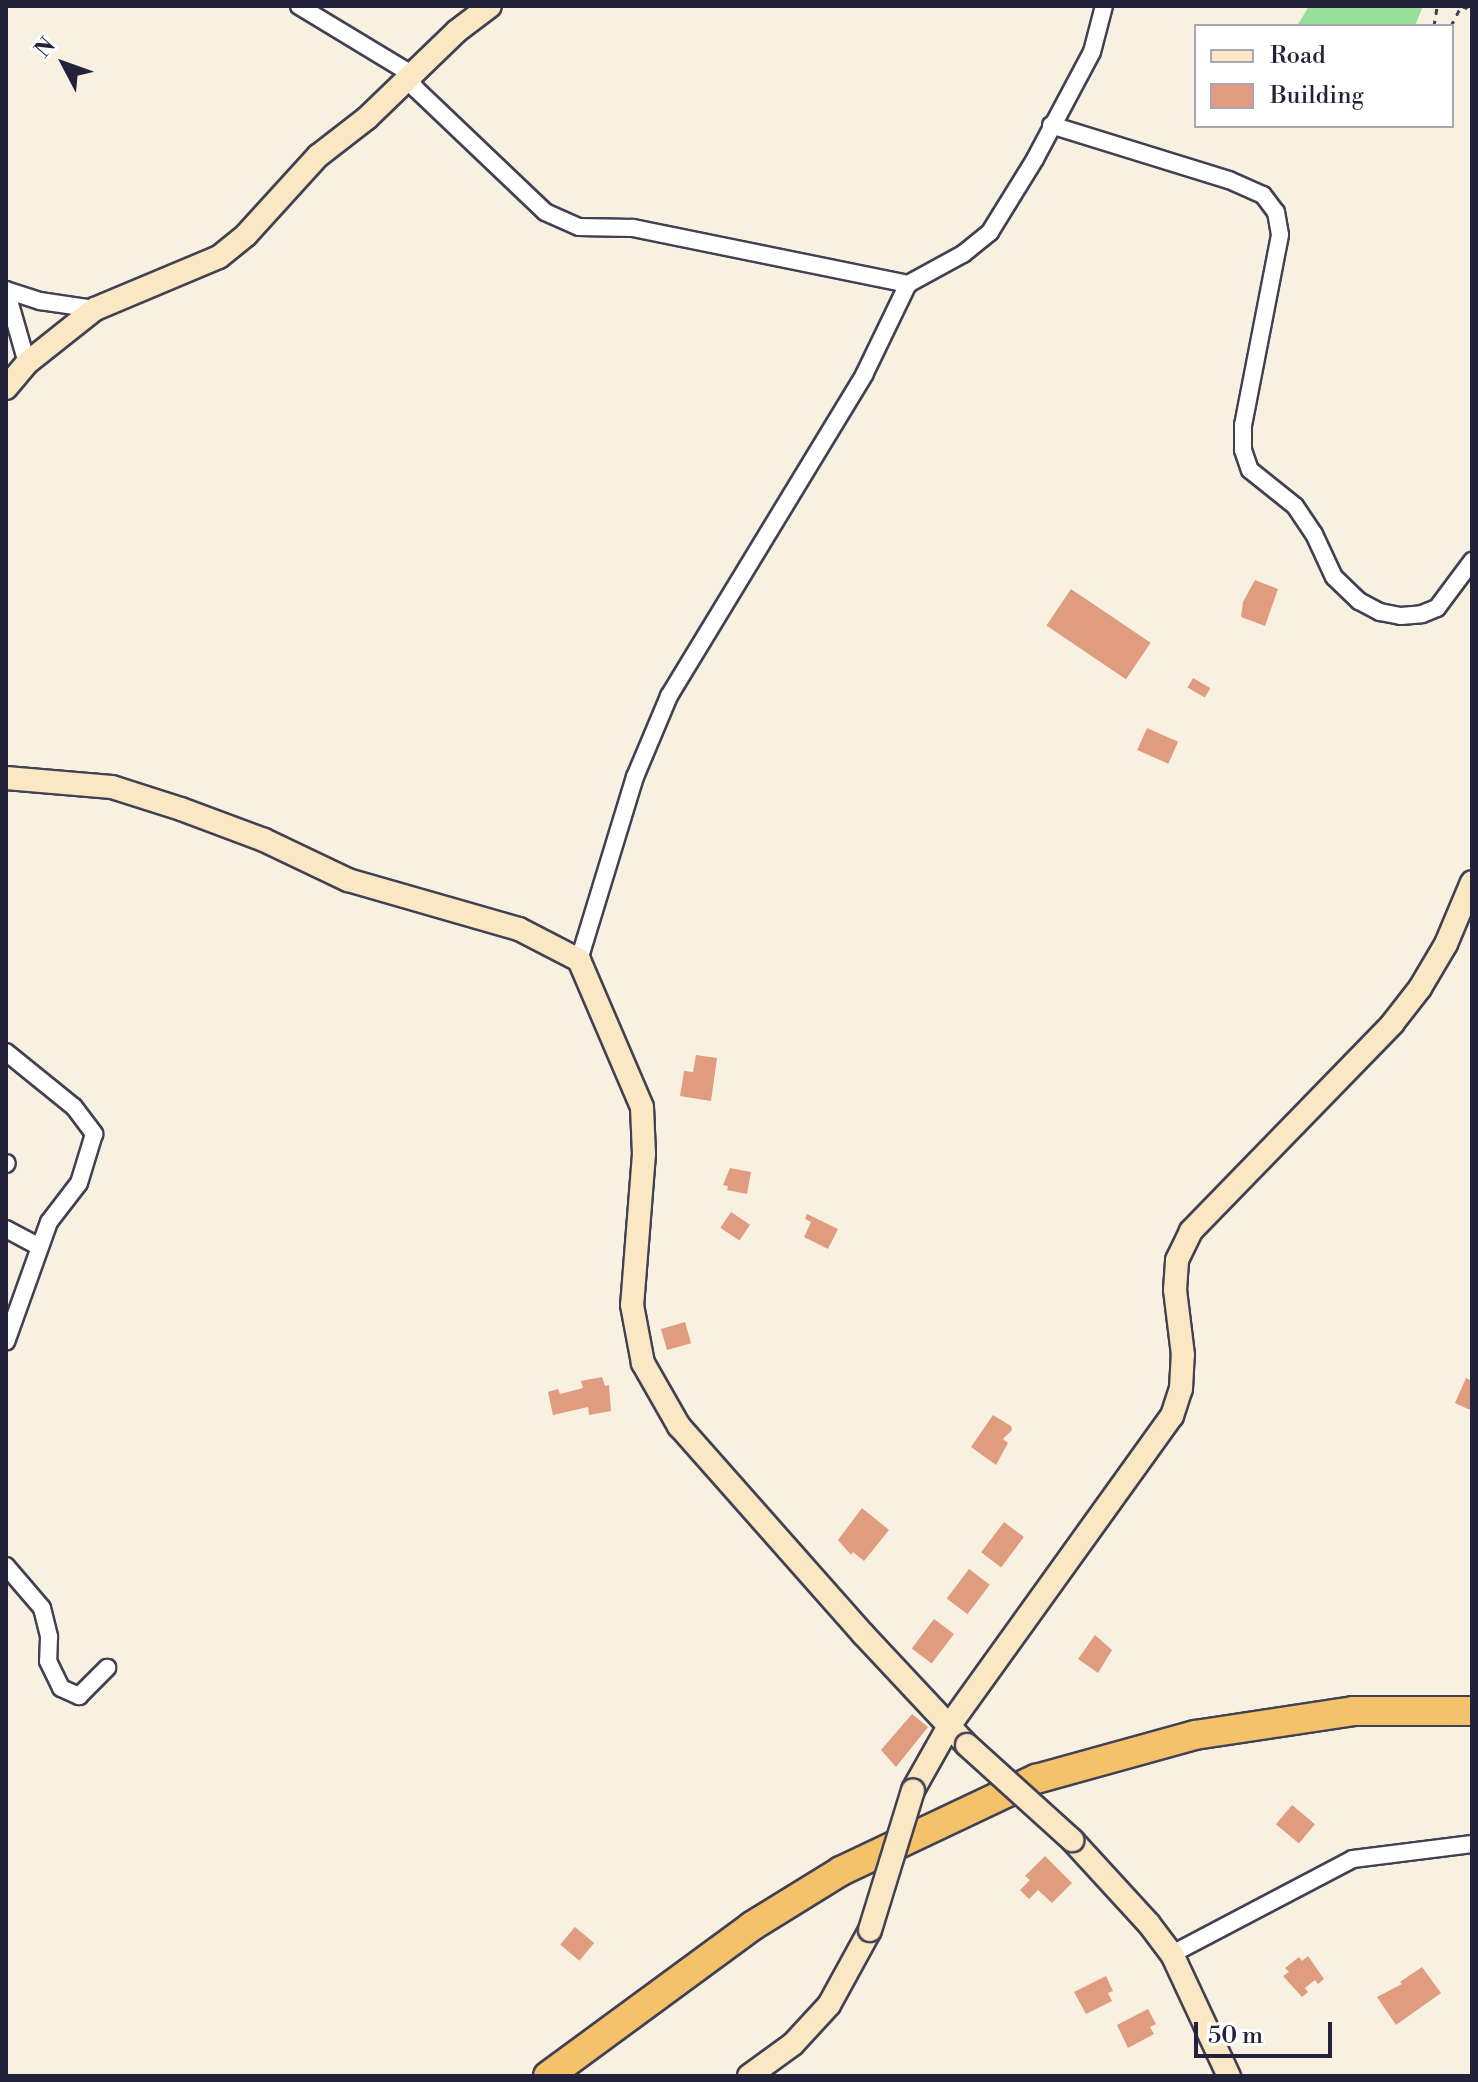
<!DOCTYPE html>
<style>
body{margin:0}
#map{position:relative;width:1478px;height:2082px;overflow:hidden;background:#f8f0e1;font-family:"Libre Bodoni",serif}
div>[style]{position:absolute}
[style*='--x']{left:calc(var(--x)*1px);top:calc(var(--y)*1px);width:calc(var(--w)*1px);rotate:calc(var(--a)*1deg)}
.green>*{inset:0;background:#95df9b}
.building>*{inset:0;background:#e09c7e;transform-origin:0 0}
.path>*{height:3px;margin-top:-1.5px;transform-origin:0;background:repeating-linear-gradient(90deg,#424154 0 6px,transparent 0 12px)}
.roads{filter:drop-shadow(2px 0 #424154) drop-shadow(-2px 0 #424154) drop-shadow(0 2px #424154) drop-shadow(0 -2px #424154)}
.street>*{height:16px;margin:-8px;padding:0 8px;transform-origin:8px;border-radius:8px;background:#fff}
.secondary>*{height:22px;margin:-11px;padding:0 11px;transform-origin:11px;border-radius:11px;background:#fae7c3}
.highway>*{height:28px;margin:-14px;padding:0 14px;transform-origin:14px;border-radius:14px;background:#f3c26a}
.bridges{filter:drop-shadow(2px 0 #424154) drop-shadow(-2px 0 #424154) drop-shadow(0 2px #424154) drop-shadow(0 -2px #424154)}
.secondary-bridge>*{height:22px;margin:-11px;padding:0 11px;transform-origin:11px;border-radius:11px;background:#fae7c3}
span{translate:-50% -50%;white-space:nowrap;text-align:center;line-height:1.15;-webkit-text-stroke:6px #fff;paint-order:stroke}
.frame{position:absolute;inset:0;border:8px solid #22223b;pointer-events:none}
.legend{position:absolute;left:1194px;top:24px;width:260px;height:104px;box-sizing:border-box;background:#fff;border:2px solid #a7a7b1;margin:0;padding:10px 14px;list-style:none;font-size:24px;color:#22223b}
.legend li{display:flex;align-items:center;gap:16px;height:40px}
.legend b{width:40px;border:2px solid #a7a7b1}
.north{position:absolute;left:24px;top:24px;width:80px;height:80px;-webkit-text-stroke:6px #fff;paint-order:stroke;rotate:311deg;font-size:22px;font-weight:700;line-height:32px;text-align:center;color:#22223b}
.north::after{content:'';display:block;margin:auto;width:28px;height:36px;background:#22223b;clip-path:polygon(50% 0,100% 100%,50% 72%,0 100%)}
.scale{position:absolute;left:1194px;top:2022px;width:138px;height:36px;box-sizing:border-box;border:4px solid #22223b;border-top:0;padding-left:10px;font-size:24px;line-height:28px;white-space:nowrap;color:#22223b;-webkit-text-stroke:6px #fff;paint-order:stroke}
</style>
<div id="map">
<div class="green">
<i style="clip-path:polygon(1309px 6px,1423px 6px,1415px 26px,1297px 26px)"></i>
</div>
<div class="building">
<i style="clip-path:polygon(1255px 580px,1278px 589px,1265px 626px,1241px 617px,1243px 602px)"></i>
<i style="left:1071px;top:589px;width:96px;height:44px;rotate:34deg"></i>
<i style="left:1193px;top:678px;width:20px;height:11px;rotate:30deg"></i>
<i style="left:1147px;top:728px;width:34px;height:24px;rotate:24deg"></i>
<i style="clip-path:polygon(696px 1055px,717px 1058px,711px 1101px,680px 1096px,684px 1071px,693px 1072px)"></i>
<i style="clip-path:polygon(730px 1168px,751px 1172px,747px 1194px,727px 1190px,728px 1186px,723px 1185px)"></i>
<i style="left:731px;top:1212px;width:23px;height:19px;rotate:34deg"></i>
<i style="clip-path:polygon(807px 1214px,838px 1229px,828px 1249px,804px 1237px,811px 1222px,805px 1219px)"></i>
<i style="left:685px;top:1322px;width:22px;height:25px;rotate:74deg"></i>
<i style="clip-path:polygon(602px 1377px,605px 1386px,609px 1385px,611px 1411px,589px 1415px,588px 1407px,553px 1415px,548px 1392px,558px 1389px,560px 1394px,583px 1388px,581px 1381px)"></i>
<i style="clip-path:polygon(1466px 1378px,1472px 1381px,1472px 1409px,1468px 1409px,1455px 1403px)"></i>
<i style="clip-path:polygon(993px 1415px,1011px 1426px,1012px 1430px,1003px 1439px,1008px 1443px,996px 1465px,971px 1447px)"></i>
<i style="clip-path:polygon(862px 1508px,889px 1530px,864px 1561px,853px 1552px,851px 1555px,838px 1540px)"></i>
<i style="left:1004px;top:1522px;width:25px;height:38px;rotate:37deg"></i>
<i style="left:969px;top:1569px;width:26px;height:37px;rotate:37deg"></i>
<i style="left:934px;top:1619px;width:25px;height:37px;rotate:37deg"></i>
<i style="clip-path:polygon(1095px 1635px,1112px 1650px,1098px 1673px,1078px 1659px)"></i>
<i style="clip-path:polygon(912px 1714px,928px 1727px,896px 1767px,881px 1750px)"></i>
<i style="left:1292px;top:1805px;width:30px;height:25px;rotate:40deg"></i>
<i style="clip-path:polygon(1045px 1856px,1072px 1883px,1052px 1903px,1038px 1890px,1029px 1899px,1020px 1890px,1030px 1880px,1025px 1876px)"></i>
<i style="left:575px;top:1927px;width:25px;height:23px;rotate:40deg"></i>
<i style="clip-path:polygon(1308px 1956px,1324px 1979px,1318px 1984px,1315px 1980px,1305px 1988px,1308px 1992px,1302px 1997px,1283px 1976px,1289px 1972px,1285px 1968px,1299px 1957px,1302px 1961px)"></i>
<i style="clip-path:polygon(1422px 1967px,1441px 1993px,1396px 2025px,1377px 1997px,1402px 1984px,1400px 1982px)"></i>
<i style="clip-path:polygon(1106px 1976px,1113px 1991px,1108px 1993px,1112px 2001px,1086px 2014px,1074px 1992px)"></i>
<i style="clip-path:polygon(1148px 2009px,1156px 2024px,1150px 2027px,1154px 2034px,1128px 2048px,1117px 2025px)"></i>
</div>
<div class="path">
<i style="--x:1462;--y:6;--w:11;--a:22"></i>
<i style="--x:1434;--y:26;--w:20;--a:-81"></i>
<i style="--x:1451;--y:26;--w:22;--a:-63"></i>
</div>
<div class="roads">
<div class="street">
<i style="--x:299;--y:6;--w:122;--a:31.2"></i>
<i style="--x:403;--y:69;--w:24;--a:57"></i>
<i style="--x:416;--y:89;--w:178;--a:43.6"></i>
<i style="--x:545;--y:212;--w:37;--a:24"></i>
<i style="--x:579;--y:227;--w:54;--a:1.1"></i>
<i style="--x:633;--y:228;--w:281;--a:11.5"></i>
<i style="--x:1051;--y:125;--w:186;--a:17.2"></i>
<i style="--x:1229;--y:180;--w:37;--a:24"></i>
<i style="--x:1263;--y:195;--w:21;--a:53"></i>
<i style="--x:1276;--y:212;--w:23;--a:80"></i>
<i style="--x:1280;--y:235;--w:194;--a:101"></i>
<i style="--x:1243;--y:425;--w:25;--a:90"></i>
<i style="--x:1243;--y:450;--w:21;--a:71"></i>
<i style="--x:1250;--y:470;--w:58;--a:38.7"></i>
<i style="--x:1295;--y:506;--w:34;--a:56"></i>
<i style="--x:1314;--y:534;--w:47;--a:65.1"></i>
<i style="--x:1334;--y:577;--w:35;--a:44"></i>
<i style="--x:1359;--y:601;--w:24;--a:28"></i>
<i style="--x:1380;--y:612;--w:21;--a:11"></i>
<i style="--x:1401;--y:616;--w:21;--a:-5"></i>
<i style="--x:1422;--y:614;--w:16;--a:-22"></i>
<i style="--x:1437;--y:608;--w:59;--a:-53.3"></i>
<i style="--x:6;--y:290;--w:36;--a:18"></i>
<i style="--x:40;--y:301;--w:56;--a:8.3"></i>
<i style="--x:6;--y:290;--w:76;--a:74"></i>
<i style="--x:579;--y:960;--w:191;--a:-73"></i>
<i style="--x:635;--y:777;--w:88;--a:-67.2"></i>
<i style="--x:669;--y:696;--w:376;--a:-58.7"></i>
<i style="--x:864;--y:375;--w:101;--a:-64.2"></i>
<i style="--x:908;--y:284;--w:63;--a:-28.6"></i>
<i style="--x:963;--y:254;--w:35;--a:-39"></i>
<i style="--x:990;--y:232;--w:86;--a:-58.3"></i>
<i style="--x:1035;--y:159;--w:121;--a:-62"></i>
<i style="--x:1092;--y:52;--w:48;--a:-75.4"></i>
<i style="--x:6;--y:1052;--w:87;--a:39"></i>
<i style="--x:74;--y:1107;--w:34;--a:53"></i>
<i style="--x:94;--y:1134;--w:51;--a:107"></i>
<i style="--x:79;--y:1183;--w:49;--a:127.6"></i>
<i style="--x:49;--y:1222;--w:127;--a:109.7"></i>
<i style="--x:6;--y:1164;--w:1;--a:-45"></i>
<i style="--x:6;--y:1229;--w:38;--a:28"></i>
<i style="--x:6;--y:1566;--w:55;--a:49.4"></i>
<i style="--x:42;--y:1608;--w:30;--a:76"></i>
<i style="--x:49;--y:1637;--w:24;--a:92"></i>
<i style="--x:48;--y:1661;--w:30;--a:64"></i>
<i style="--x:61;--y:1688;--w:20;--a:24"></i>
<i style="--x:79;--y:1696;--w:40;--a:-45"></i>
<i style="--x:1172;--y:1954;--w:204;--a:-27.7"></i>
<i style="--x:1353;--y:1859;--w:120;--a:-7.2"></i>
</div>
<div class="secondary">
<i style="--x:6;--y:388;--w:33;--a:-50"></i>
<i style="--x:27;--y:363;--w:87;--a:-38.5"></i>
<i style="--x:95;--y:309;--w:134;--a:-22.8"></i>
<i style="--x:219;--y:257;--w:35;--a:-39"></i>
<i style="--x:246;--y:235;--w:107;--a:-47.7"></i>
<i style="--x:318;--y:156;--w:62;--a:-37.8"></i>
<i style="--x:367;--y:118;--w:125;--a:-44"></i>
<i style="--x:457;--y:31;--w:41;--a:-37.1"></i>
<i style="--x:6;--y:778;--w:106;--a:4.9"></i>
<i style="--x:112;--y:787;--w:72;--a:17.7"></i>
<i style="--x:181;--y:809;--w:89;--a:20.5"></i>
<i style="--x:264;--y:840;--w:93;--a:25.5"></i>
<i style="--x:348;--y:880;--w:178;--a:16"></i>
<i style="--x:519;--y:929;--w:68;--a:27.3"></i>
<i style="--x:579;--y:960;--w:160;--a:66.8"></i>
<i style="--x:642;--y:1107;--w:47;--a:87.6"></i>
<i style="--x:644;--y:1154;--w:151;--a:94.5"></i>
<i style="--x:632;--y:1305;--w:59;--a:79.3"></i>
<i style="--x:643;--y:1363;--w:73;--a:60.3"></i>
<i style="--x:679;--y:1426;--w:278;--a:48.5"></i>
<i style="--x:863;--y:1634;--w:152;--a:46.9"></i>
<i style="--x:913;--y:1790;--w:73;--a:-60.6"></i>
<i style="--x:949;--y:1726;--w:382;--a:-54.3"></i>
<i style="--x:1172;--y:1416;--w:28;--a:-72"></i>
<i style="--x:1181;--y:1389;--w:34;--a:-87"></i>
<i style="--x:1183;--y:1355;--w:65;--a:-97"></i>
<i style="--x:1175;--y:1290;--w:30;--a:-86"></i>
<i style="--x:1177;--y:1260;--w:32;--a:-64"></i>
<i style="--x:1191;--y:1231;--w:289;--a:-45.8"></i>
<i style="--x:1392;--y:1024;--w:46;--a:-52.1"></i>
<i style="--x:1420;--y:988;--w:51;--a:-59.4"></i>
<i style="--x:1446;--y:944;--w:67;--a:-67.2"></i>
<i style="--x:1072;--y:1840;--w:114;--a:47.5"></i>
<i style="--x:1149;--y:1924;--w:38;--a:53"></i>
<i style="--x:1172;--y:1954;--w:135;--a:65"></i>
<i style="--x:749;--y:2076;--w:54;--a:-36"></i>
<i style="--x:793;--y:2044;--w:53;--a:-47.3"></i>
<i style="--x:829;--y:2005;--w:85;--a:-61.3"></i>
</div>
<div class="highway">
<i style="--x:548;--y:2076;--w:253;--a:-36.3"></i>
<i style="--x:752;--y:1926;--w:105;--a:-31.7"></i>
<i style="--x:841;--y:1871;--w:216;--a:-25.3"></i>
<i style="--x:1036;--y:1779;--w:165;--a:-15.5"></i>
<i style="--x:1195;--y:1735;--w:160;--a:-8.6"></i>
<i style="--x:1353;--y:1711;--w:119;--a:0"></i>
</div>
</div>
<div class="bridges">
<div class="secondary-bridge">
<i style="--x:967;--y:1745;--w:142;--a:42.1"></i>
<i style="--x:870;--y:1930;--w:146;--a:-72.9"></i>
</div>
</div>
<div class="frame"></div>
<ul class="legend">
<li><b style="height:10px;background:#fae7c3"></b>Road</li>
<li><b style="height:22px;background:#e09c7e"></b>Building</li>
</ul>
<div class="north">N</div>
<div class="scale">50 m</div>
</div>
